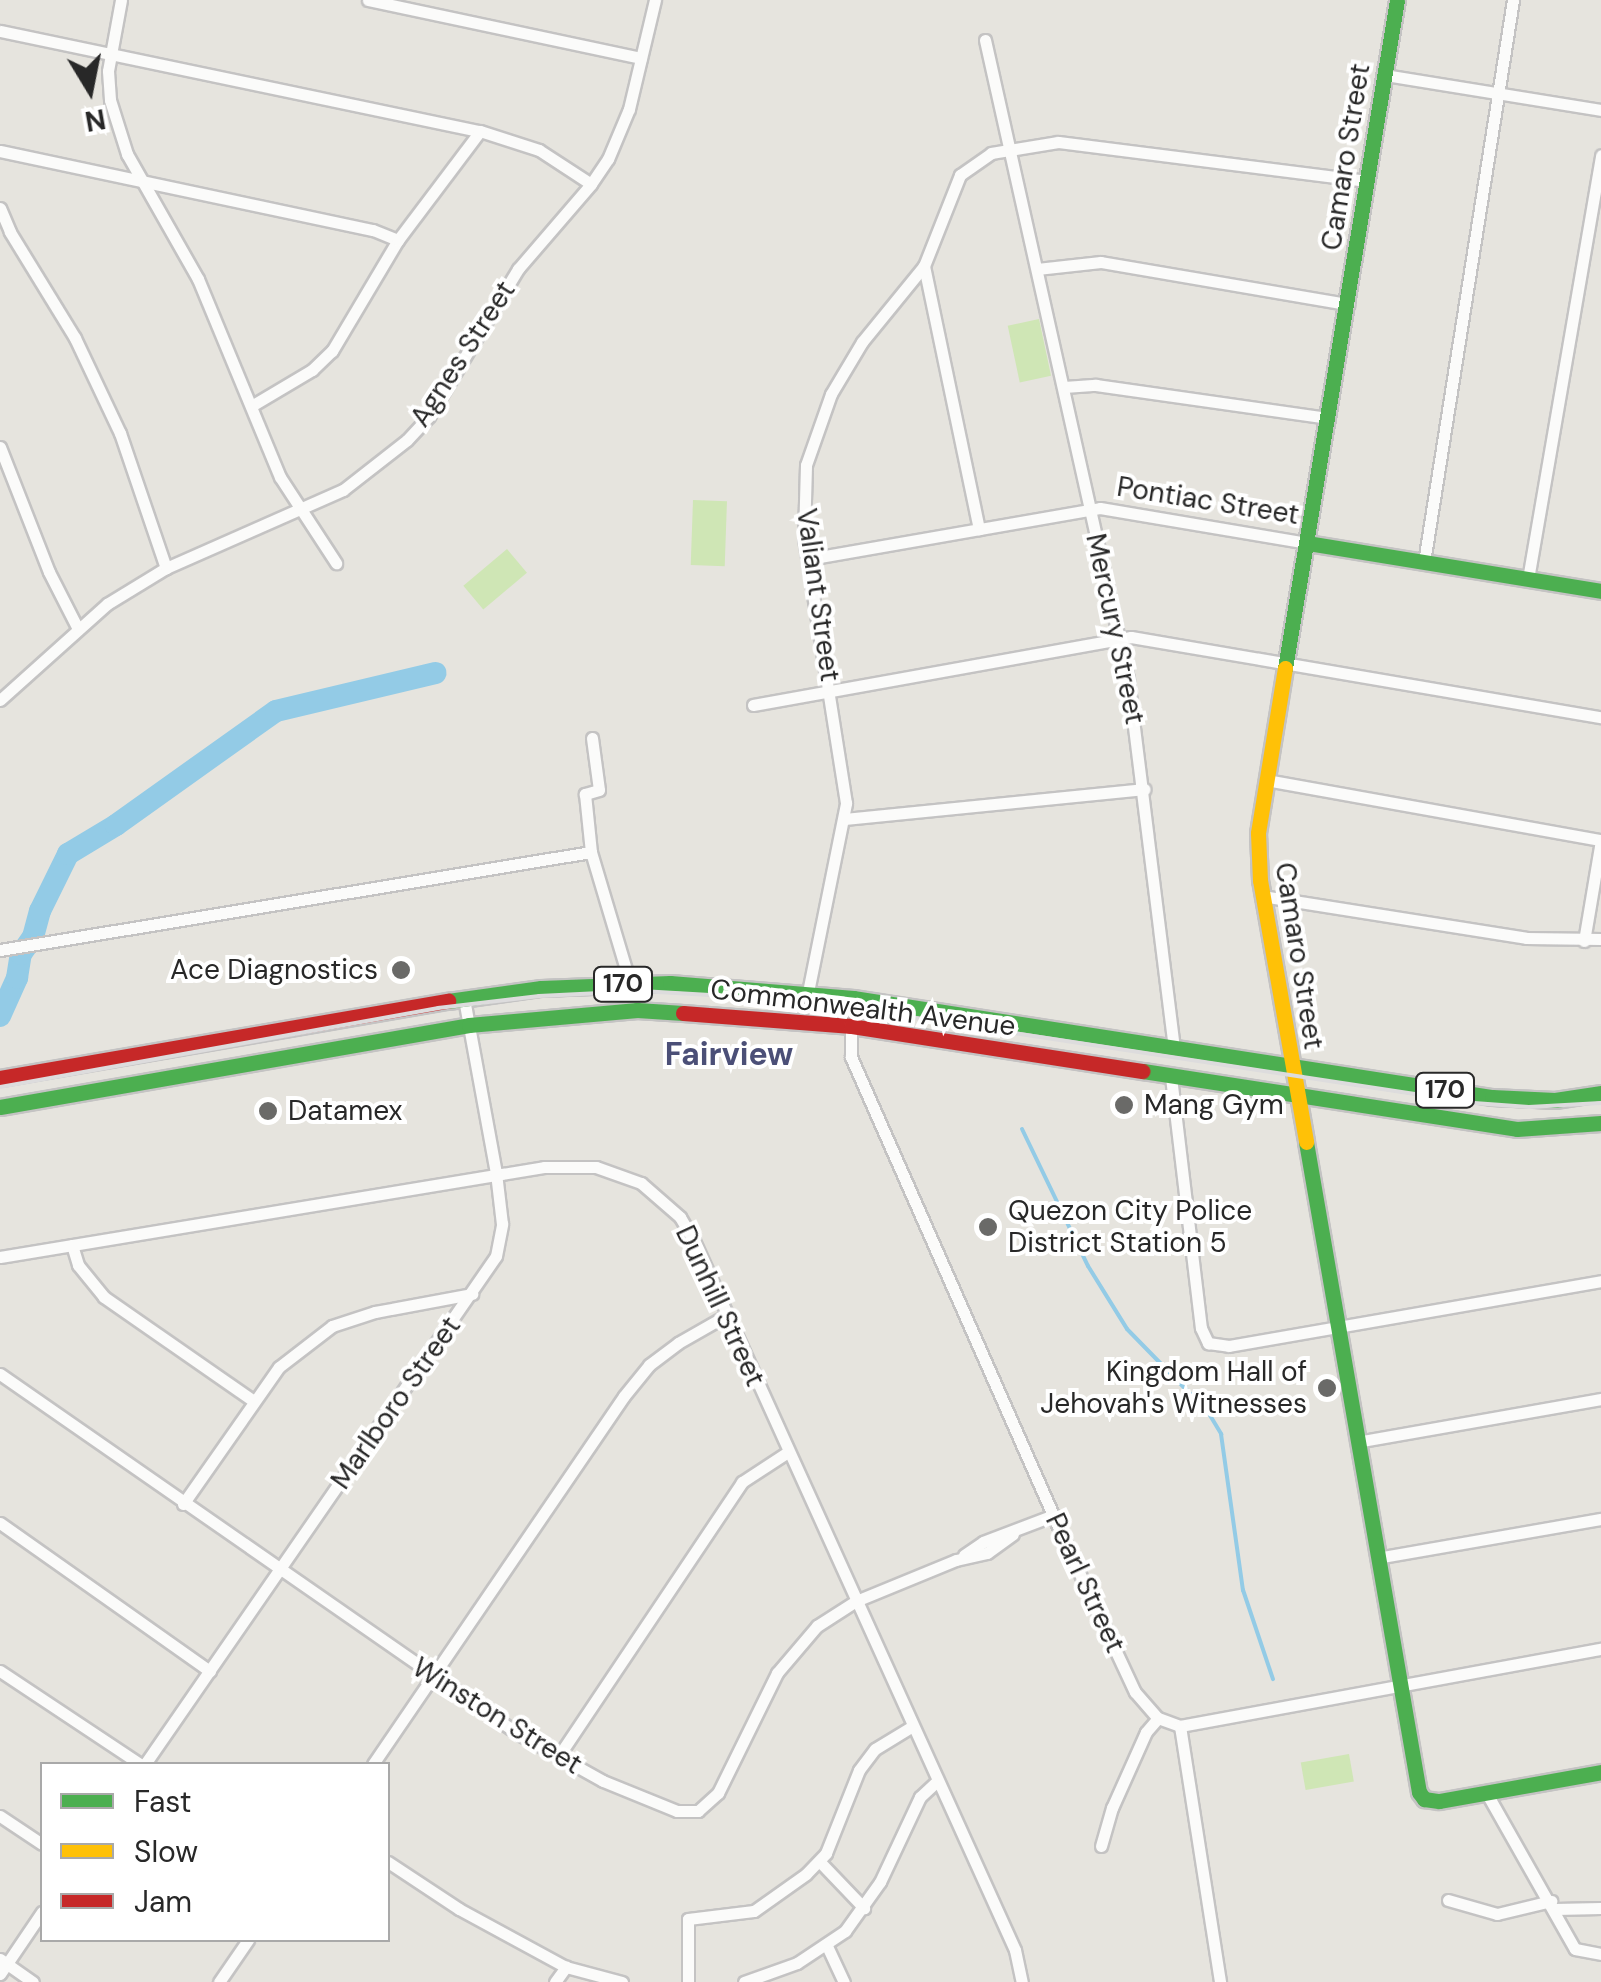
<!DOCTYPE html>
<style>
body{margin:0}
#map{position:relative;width:1601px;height:1982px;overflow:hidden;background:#e6e4de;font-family:"DM Sans",sans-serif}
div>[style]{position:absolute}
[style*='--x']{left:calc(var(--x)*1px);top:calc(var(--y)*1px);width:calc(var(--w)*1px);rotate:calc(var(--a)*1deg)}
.pitch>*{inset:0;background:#cfe6b5;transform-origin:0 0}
.stream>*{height:4px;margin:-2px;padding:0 2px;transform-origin:2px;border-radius:2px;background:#93cbe6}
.river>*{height:22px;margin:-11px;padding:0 11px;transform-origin:11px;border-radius:11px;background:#93cbe6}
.roads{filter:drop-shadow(2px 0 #c4c3c3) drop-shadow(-2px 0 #c4c3c3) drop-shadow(0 2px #c4c3c3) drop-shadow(0 -2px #c4c3c3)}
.street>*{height:11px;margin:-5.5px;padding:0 5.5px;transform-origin:5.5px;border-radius:5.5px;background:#fbfbfa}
.fast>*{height:15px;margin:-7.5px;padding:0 7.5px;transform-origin:7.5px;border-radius:7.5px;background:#4caf50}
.slow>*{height:15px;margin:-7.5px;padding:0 7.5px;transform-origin:7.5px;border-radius:7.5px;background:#ffc107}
.jam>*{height:15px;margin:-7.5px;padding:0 7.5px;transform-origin:7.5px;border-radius:7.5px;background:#c62828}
.rail>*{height:4px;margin:-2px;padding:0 2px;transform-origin:2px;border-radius:2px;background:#dddcdd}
.dots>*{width:28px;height:28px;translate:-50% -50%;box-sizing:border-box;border:5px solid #fff;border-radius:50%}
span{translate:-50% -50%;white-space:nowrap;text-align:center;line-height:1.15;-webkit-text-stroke:8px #fff;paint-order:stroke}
.shield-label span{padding:2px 8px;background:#fff;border:2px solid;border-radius:8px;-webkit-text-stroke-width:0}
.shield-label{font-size:25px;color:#282828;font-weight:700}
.street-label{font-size:28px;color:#282828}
.poi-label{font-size:28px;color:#282828}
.right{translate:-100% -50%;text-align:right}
.left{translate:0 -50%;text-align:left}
.quarter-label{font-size:32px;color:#4b4f77;font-weight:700}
.legend{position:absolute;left:40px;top:1762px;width:350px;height:180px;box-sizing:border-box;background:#fff;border:2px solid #a9a9a9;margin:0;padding:12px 18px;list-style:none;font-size:30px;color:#282828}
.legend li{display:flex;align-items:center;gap:20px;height:50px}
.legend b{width:50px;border:2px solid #a9a9a9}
.north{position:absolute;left:40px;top:40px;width:100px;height:100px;-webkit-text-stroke:8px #fff;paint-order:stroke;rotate:170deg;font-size:28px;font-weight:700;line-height:40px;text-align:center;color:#282828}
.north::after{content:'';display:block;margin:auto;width:35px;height:45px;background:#282828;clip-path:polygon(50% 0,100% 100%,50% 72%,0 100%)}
</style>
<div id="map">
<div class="pitch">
<i style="left:1039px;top:319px;width:58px;height:32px;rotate:78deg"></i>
<i style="left:693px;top:500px;width:34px;height:65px;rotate:2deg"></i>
<i style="left:507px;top:549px;width:31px;height:57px;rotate:50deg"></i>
<i style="left:1349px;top:1754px;width:28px;height:49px;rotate:80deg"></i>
</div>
<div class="stream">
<i style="--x:1022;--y:1129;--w:152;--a:64.3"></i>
<i style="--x:1088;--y:1266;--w:74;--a:58.2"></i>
<i style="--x:1127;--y:1329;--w:116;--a:45.7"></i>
<i style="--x:1208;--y:1412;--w:26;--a:59"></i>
<i style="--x:1221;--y:1434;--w:158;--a:82"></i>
<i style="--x:1243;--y:1590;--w:94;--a:71.4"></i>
</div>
<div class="river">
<i style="--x:0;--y:1016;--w:42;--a:-65.9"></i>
<i style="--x:17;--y:978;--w:24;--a:-81"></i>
<i style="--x:21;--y:954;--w:21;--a:-55"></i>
<i style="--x:33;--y:937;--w:27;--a:-75"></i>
<i style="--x:40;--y:911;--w:64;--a:-63.8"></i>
<i style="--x:68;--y:854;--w:56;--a:-31.1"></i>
<i style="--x:116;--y:825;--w:196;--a:-35.5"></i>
<i style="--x:276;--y:711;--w:164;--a:-13.4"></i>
</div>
<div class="roads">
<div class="street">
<i style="--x:121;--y:0;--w:72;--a:100.4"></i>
<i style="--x:108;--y:71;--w:29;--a:86"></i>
<i style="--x:110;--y:100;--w:57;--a:72.5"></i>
<i style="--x:127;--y:154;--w:144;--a:60.4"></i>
<i style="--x:198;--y:279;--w:214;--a:67.5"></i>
<i style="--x:280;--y:477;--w:103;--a:56.9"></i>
<i style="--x:368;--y:0;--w:279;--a:12"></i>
<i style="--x:0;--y:31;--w:490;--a:11.8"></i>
<i style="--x:480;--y:131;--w:62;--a:17.9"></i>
<i style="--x:539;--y:150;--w:62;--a:33.2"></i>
<i style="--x:985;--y:40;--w:655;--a:77.39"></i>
<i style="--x:1128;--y:679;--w:371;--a:82.9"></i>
<i style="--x:1385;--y:75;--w:219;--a:9.2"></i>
<i style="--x:0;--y:151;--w:381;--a:12"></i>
<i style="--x:373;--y:230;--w:27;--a:22"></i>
<i style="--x:0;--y:208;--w:26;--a:67"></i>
<i style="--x:10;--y:232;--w:124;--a:58.5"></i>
<i style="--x:75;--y:338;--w:105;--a:64.7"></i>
<i style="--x:120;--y:433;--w:143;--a:71.2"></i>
<i style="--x:924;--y:266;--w:269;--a:78.2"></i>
<i style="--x:1037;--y:269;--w:64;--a:-6.2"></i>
<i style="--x:1101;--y:262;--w:251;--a:9.7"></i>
<i style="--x:1064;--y:387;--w:32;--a:-4"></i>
<i style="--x:1096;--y:385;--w:235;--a:8.1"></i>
<i style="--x:253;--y:405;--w:69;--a:-30.7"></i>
<i style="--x:312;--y:370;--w:28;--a:-44"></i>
<i style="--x:332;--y:351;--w:129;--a:-59.3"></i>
<i style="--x:398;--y:240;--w:136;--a:-53"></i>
<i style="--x:0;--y:447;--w:134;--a:68.6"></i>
<i style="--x:49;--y:572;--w:64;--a:63"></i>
<i style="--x:808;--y:559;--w:296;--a:-9.9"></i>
<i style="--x:1100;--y:508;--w:211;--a:9.6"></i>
<i style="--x:1424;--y:562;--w:569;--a:-81"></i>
<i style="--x:1528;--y:579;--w:430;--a:-80.2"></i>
<i style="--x:0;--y:700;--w:144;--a:-41.9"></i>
<i style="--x:107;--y:604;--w:69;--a:-31.4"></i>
<i style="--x:166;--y:568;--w:193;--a:-23.8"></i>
<i style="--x:343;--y:490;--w:81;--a:-38"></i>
<i style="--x:407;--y:440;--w:33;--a:-47"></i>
<i style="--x:429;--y:416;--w:172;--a:-58.8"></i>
<i style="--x:518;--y:269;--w:112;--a:-49.3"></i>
<i style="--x:591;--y:184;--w:30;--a:-56"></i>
<i style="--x:608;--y:159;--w:54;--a:-67.2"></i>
<i style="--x:629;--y:109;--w:112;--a:-76.6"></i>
<i style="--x:753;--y:705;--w:384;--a:-10.2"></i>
<i style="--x:1131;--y:637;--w:477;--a:9.7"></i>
<i style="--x:592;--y:738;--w:52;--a:82.3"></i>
<i style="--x:599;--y:790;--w:15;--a:164"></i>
<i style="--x:585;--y:794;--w:58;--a:84.1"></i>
<i style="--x:591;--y:852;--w:137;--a:73.4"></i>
<i style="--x:1266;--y:780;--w:340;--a:10.2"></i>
<i style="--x:845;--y:819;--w:301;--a:-5.7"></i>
<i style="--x:1262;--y:896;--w:267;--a:9"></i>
<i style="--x:1526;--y:938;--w:75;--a:0.8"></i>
<i style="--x:1584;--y:941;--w:102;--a:-80.4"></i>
<i style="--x:0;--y:950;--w:599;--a:-9.42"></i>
<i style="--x:808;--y:992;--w:193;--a:-78.6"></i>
<i style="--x:846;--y:803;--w:269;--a:-99"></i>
<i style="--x:804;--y:537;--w:72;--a:-88.4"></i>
<i style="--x:806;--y:465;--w:75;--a:-70.6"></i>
<i style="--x:831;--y:394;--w:61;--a:-59.2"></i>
<i style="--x:862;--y:342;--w:98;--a:-50.8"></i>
<i style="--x:924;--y:266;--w:98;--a:-68.4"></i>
<i style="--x:960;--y:175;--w:38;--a:-35"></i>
<i style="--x:991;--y:153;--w:68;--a:-9.3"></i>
<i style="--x:1058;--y:142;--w:312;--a:7.2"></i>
<i style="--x:851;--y:1026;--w:31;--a:90"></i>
<i style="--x:851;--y:1057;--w:528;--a:66.2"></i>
<i style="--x:1064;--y:1540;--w:168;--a:65"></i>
<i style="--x:1135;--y:1692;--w:35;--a:49"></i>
<i style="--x:1158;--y:1718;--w:23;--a:20"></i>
<i style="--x:1180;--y:1726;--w:428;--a:-10.4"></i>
<i style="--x:1171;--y:1077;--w:253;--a:83.2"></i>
<i style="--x:1201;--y:1328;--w:17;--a:65"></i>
<i style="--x:1208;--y:1343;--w:21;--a:8"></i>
<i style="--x:1229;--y:1346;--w:378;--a:-9.9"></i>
<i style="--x:72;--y:1245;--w:21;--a:73"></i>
<i style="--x:78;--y:1265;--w:41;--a:50.9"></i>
<i style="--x:104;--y:1297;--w:180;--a:34.8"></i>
<i style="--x:0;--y:1257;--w:551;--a:-9.39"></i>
<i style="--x:544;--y:1167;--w:52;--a:0"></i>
<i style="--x:596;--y:1167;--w:48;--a:19.6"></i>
<i style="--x:641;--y:1183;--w:52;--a:41.1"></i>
<i style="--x:680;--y:1217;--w:28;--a:60"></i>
<i style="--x:694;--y:1241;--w:778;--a:65.64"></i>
<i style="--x:1015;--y:1950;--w:33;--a:78"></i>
<i style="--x:0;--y:1374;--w:629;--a:34.78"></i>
<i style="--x:517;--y:1733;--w:98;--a:29.2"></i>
<i style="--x:603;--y:1781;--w:80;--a:22.1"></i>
<i style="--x:677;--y:1811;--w:21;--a:0"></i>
<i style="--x:698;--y:1811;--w:27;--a:-42"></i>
<i style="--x:718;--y:1793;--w:134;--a:-63.8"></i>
<i style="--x:777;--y:1673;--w:62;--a:-49.6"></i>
<i style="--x:817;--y:1626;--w:46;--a:-32.7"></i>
<i style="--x:856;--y:1601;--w:108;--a:-22.3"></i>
<i style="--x:956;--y:1560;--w:32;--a:-13"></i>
<i style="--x:987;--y:1553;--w:32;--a:-36"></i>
<i style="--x:1357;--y:1442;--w:248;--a:-10"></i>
<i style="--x:183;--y:1504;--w:167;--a:-55"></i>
<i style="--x:279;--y:1367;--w:67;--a:-37.7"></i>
<i style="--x:332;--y:1326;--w:45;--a:-18"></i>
<i style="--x:375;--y:1312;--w:99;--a:-10.5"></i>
<i style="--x:0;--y:1523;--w:257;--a:35.2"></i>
<i style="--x:964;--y:1555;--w:23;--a:-34"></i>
<i style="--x:983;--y:1542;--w:76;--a:-20.8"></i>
<i style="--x:1377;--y:1558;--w:227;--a:-9.9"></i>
<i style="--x:0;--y:1671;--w:168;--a:33.6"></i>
<i style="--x:1180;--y:1726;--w:259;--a:81.1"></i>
<i style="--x:558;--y:1757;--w:331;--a:-56.2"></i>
<i style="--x:742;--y:1482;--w:55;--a:-33.1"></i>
<i style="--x:145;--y:1764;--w:617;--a:-55.36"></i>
<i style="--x:496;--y:1256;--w:33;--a:-79"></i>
<i style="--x:502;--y:1224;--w:51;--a:-96.7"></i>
<i style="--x:496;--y:1173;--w:178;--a:-100.4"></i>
<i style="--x:373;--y:1764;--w:445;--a:-55.7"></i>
<i style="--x:624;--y:1396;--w:40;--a:-51"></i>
<i style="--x:649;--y:1365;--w:36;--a:-37"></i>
<i style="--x:678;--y:1343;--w:56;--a:-29.7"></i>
<i style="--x:1486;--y:1792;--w:180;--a:60.5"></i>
<i style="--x:1575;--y:1949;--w:26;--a:11"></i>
<i style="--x:0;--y:1816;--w:50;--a:33.7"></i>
<i style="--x:1101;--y:1846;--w:40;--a:-74"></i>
<i style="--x:1112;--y:1808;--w:83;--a:-65.9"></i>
<i style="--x:1146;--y:1732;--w:18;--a:-49"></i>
<i style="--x:388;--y:1862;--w:85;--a:33.5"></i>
<i style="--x:459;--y:1909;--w:122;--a:28.5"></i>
<i style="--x:566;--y:1967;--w:58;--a:15"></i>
<i style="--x:820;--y:1862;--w:64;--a:46.3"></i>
<i style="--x:1448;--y:1900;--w:51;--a:15.9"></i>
<i style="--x:1497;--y:1914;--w:56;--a:-13.5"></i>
<i style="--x:1555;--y:1909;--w:46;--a:-1.2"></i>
<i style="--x:827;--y:1946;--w:40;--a:65"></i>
<i style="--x:0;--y:1959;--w:40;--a:34.9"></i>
<i style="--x:0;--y:1974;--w:75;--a:-55.9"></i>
<i style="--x:219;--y:1982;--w:51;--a:-55.4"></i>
<i style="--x:555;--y:1982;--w:19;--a:-54"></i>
<i style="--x:688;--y:1982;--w:63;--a:-90"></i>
<i style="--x:688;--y:1919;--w:66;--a:-6.9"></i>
<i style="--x:754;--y:1911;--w:64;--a:-35.4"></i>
<i style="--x:806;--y:1874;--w:29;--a:-46"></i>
<i style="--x:826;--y:1853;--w:89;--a:-68.3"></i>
<i style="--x:859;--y:1770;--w:26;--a:-53"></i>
<i style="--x:875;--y:1749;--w:42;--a:-31.4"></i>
<i style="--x:744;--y:1982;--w:56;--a:-19.7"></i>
<i style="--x:797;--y:1963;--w:58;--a:-33.7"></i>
<i style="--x:845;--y:1931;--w:60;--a:-54.5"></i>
<i style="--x:880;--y:1882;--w:94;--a:-64.8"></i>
<i style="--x:920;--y:1797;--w:22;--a:-43"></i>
</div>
<div class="fast">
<i style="--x:1308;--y:543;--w:297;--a:9.3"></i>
<i style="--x:1285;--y:668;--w:677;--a:-80.48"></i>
<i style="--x:448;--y:1001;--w:94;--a:-8"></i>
<i style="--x:541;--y:988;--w:129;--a:-2.2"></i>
<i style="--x:670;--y:983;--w:184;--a:4.7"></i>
<i style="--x:853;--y:998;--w:647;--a:8.81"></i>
<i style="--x:1492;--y:1097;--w:63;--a:2.7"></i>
<i style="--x:1555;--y:1100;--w:47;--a:-8.7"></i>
<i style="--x:1143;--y:1071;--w:378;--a:8.8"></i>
<i style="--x:1517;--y:1129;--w:84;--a:-4.1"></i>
<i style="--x:0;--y:1107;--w:476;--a:-9.9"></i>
<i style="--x:469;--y:1025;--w:169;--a:-5.1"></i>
<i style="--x:637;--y:1010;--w:46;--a:3.7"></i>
<i style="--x:1306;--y:1142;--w:660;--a:80.14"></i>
<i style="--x:1419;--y:1792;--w:9;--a:54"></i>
<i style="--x:1424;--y:1799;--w:15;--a:8"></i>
<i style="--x:1439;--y:1801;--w:165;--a:-10.1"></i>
</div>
<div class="slow">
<i style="--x:1285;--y:668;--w:167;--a:99.3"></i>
<i style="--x:1258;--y:833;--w:47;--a:87.6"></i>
<i style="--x:1260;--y:880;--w:266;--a:80"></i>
</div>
<div class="jam">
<i style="--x:683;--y:1013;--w:169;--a:4.4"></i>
<i style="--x:851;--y:1026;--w:295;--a:8.8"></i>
<i style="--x:0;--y:1078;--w:455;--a:-9.8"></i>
</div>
</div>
<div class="rail">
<i style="--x:0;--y:1087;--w:445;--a:-10.2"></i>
<i style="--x:438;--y:1008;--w:102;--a:-6.8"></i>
<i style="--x:539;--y:996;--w:102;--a:-2.8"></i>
<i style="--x:641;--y:991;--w:155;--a:3.3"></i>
<i style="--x:796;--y:1000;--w:686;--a:8.64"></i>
<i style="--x:1474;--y:1103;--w:55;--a:4.2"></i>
<i style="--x:1529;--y:1107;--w:72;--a:-3.2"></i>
</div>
<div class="dots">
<i style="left:401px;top:970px;background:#6a6a68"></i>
<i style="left:1124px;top:1105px;background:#6a6a68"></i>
<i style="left:268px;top:1111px;background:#6a6a68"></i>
<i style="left:988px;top:1227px;background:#6a6a68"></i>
<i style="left:1327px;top:1388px;background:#6a6a68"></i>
</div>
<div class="shield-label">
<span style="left:623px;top:984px">170</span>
<span style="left:1445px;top:1090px">170</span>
</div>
<div class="street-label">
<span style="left:1346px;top:157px;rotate:-81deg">Camaro Street</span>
<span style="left:463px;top:354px;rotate:-57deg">Agnes Street</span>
<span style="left:1208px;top:501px;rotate:9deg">Pontiac Street</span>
<span style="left:818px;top:595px;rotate:82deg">Valiant Street</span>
<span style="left:1115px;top:629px;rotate:78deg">Mercury Street</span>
<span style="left:1299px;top:956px;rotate:81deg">Camaro Street</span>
<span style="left:863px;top:1008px;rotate:7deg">Commonwealth Avenue</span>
<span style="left:720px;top:1306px;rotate:65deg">Dunhill Street</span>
<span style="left:396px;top:1403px;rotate:-55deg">Marlboro Street</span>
<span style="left:1085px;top:1583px;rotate:65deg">Pearl Street</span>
<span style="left:497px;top:1716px;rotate:32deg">Winston Street</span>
</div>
<div class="poi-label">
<span class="right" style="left:378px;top:970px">Ace Diagnostics</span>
<span class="left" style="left:1144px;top:1105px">Mang Gym</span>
<span class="left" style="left:288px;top:1111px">Datamex</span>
<span class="left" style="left:1008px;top:1227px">Quezon City Police<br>District Station 5</span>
<span class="right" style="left:1307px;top:1388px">Kingdom Hall of<br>Jehovah's Witnesses</span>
</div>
<div class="quarter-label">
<span style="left:729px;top:1054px">Fairview</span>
</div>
<ul class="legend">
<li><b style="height:12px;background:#4caf50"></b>Fast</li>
<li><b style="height:12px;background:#ffc107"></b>Slow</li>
<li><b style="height:12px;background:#c62828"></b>Jam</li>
</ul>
<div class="north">N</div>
</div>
